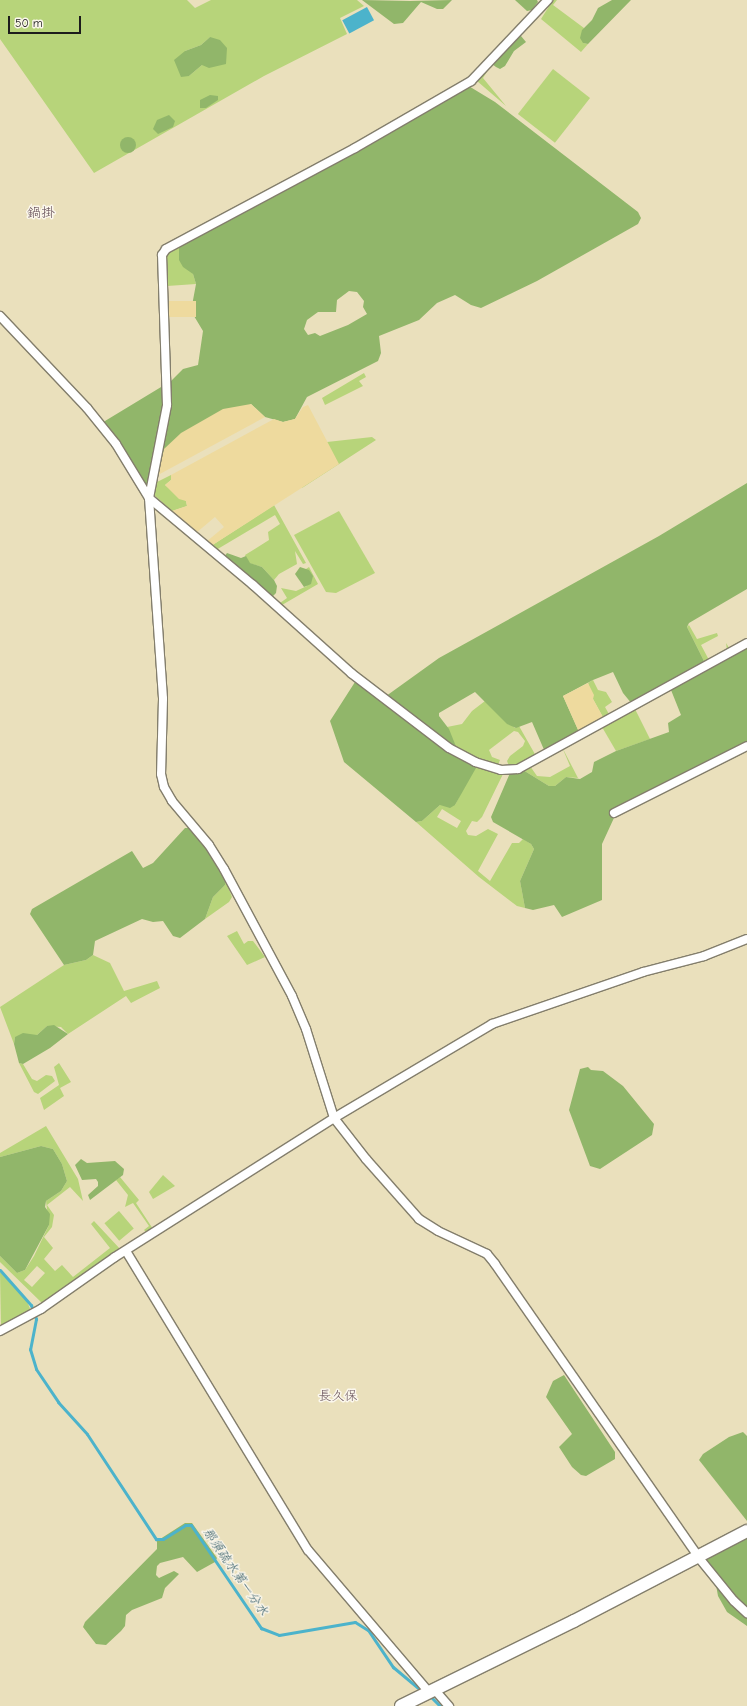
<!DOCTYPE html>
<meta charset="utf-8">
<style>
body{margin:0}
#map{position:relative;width:747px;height:1706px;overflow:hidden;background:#eae0bc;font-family:"Comic Neue","Klee One",sans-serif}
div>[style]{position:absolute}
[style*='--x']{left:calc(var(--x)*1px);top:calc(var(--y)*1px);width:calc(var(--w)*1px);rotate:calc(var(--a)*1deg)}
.green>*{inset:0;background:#b7d47a;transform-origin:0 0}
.forest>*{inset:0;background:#91b66a}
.round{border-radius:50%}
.sand>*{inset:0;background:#eeda9e;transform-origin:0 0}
.water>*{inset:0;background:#4cb3cb;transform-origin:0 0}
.stream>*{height:3px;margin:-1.5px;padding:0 1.5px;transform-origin:1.5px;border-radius:1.5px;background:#4cb3cb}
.roads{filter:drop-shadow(1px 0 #837e6c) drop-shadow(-1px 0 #837e6c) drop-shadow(0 1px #837e6c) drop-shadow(0 -1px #837e6c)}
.street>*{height:8px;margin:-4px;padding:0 4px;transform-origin:4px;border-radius:4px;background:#fff}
.secondary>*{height:12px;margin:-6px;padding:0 6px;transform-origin:6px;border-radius:6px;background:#fff}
span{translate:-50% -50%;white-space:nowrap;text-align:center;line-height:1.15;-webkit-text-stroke:3px #fbf7ec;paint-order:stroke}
.neighbourhood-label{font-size:13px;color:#644d56}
.water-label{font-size:13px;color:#2f5862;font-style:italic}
.quarter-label{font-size:14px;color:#644d56}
.scale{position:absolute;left:8px;top:16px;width:73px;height:18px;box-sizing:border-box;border:2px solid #1c1c1c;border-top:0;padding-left:5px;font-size:12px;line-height:14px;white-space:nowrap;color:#1c1c1c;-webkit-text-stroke:3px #fbf7ec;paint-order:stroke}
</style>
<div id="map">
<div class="green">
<i style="clip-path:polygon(evenodd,0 0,187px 0,195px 8px,211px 0,357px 0,364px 6px,340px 18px,347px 34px,264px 76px,94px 173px,0 39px,0 0,210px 37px,202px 65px,189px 76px,185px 51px,201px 45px,210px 37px)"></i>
<i style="clip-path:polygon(553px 0,557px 0,553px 5px,584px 28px,583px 43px,588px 44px,581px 52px,541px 19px)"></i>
<i style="clip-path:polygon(492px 64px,483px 78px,506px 106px,477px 81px)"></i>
<i style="left:553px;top:69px;width:47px;height:57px;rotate:38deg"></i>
<i style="clip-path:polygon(179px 245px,193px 274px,196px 284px,167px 286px,167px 253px)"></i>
<i style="clip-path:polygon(364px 373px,366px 377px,359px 381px,363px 386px,325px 405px,322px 398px)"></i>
<i style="clip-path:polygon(324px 437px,327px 442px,372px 437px,376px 440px,302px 488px)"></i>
<i style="clip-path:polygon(171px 475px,171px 480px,165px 485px,186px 501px,187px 506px,172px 511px,153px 494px,155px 483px)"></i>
<i style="clip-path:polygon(274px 505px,306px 563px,303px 564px,295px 551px,297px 564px,279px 574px,274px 580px,262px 567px,249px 563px,245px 555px,269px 540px,268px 532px,280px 524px,275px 515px,216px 550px,211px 546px)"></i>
<i style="clip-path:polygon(339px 511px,375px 573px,336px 593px,326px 592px,294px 535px)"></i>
<i style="clip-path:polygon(309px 567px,318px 584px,282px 605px,280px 603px,287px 598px,281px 588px,296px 591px,307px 586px,306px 569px)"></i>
<i style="clip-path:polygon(689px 625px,697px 639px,717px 633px,718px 636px,701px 645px,709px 660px,727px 650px,726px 643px,731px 651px,706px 665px,687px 627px)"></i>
<i style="clip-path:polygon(593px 680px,598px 690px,606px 692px,612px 702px,605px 707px,610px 716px,604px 719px,593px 699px,588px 683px)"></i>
<i style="clip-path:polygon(485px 701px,515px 728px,519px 726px,536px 756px,516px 766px,509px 766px,507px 761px,510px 756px,523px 746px,525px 741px,518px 732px,514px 731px,489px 750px,492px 757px,500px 760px,498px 765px,477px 759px,456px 748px,447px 727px,462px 724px,472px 711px)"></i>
<i style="clip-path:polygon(635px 709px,650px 739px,616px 751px,602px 727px)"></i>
<i style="clip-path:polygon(562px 747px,578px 778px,566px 777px,555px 786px,549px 786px,523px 770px,530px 766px,537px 776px,550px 777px,570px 766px)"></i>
<i style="clip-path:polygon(evenodd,475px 765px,503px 774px,482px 817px,477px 822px,472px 821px,466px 831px,468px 835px,476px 836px,488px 829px,498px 834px,478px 871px,490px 881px,512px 843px,519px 843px,523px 839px,531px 844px,534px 849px,520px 881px,525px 908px,517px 906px,479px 877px,416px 822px,422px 821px,440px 805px,455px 805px,475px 765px,442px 809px,461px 821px,457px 828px,437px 817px,442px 809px)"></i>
<i style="clip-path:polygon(225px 879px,232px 897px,229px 902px,205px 919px,213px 897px,225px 885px)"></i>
<i style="clip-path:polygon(237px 931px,244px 944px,248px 941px,253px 941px,265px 957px,247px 965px,227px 936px)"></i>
<i style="clip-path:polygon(93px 955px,110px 963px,124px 991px,157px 981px,160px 988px,131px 1003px,126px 996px,68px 1034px,61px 1027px,47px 1026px,37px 1035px,15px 1037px,14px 1044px,0 1007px,64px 965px,86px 960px)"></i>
<i style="clip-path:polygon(19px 1063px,23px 1064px,32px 1079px,37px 1081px,46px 1075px,52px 1076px,55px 1081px,38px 1094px,34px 1092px)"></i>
<i style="clip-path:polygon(59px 1063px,71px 1082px,60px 1088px,64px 1096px,44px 1110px,40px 1098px,59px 1085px,54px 1067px)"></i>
<i style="clip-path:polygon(evenodd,46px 1126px,78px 1179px,83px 1201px,70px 1187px,47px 1205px,54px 1215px,52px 1227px,44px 1237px,53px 1248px,44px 1259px,55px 1271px,62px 1265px,73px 1277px,110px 1248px,91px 1224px,94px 1221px,121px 1250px,42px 1303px,0 1262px,0 1256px,17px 1273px,25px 1270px,34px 1256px,49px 1225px,46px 1201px,61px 1191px,67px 1181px,62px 1164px,53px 1149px,41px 1146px,0 1157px,0 1153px,46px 1126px,37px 1266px,45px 1273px,32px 1287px,24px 1280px,37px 1266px)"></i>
<i style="clip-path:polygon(163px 1175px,175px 1186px,153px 1199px,149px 1192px)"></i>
<i style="clip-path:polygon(120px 1177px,139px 1200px,136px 1203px,153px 1229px,146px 1232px,144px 1230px,149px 1226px,133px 1203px,125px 1207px,128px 1195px,116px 1180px)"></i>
<i style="left:119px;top:1211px;width:23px;height:19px;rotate:50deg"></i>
<i style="clip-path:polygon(0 1272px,26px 1299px,31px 1311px,1px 1327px)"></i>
</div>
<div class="forest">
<i style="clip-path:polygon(362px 0,410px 1px,452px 0,443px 9px,437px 9px,421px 2px,403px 23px,394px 24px)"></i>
<i style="clip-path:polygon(515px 0,537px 0,538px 2px,532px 10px,527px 11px)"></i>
<i style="clip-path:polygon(612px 0,631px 0,588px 44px,583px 43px,580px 38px,582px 30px,592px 20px,598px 8px)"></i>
<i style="clip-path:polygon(521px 36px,526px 42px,514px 51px,505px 66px,500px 69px,496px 67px,492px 64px,516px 37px)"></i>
<i style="clip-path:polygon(210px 37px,220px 40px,227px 48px,226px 64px,209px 68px,202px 65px,189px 76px,181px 77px,174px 60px,185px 51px,201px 45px)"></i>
<i style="clip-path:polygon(evenodd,467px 85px,495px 102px,638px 212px,641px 218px,638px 224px,537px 281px,481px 308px,471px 305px,455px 295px,437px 303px,419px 320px,379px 336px,381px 353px,378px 361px,307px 397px,295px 419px,283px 422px,265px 417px,251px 404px,158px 469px,148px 490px,100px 430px,105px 421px,171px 381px,183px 369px,198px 365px,203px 331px,191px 311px,196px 284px,193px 274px,183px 267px,179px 260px,179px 245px,467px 85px,349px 291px,357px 292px,364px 301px,363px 307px,367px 314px,348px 325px,320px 336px,315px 333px,308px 335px,304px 329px,307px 320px,318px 312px,336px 312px,337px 300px,349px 291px)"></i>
<i style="clip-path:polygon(210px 95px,218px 96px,218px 100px,206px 108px,200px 108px,200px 100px)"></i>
<i style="clip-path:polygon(169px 115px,175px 121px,173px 127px,158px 134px,153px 129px,157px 120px)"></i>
<i class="round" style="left:120px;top:137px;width:16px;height:16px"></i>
<i style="clip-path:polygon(747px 483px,747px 589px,689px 623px,687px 627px,706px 665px,632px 704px,623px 693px,613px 672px,593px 680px,563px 696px,579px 732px,545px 752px,532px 722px,516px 728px,507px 724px,475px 692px,439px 713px,439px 716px,449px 729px,461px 759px,476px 768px,455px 805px,450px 808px,440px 805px,422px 821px,416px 822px,344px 762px,330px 721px,355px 682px,382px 699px,439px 658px,659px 536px)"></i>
<i style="clip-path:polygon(227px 553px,241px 558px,246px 556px,250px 563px,262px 567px,274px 580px,277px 586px,276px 593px,271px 598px,224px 557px)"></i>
<i style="clip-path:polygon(300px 567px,309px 570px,313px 576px,311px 584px,304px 587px,295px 574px)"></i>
<i style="clip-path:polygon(747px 647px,747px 744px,619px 807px,602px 844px,602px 900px,562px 917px,554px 905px,533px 910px,525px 908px,520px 881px,534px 849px,531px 844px,493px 822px,491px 817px,510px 773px,523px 770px,549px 786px,555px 786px,566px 777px,580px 779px,592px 772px,594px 762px,616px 751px,669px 732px,668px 723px,681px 715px,671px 690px)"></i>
<i style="clip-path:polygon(185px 828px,190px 828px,206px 846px,225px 879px,225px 885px,213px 897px,205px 919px,180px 938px,173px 936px,163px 921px,153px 922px,142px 919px,95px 941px,93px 955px,86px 960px,64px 965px,30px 914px,32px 909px,132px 851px,143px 868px,153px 863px)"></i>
<i style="clip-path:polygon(54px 1025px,68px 1034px,50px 1048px,23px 1064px,19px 1063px,14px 1044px,15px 1037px,23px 1033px,37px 1035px,47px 1026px)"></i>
<i style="clip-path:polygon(588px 1067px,591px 1070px,603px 1071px,623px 1086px,654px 1124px,652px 1135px,600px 1169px,590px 1166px,569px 1110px,580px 1069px)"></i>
<i style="clip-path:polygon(41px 1146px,53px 1149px,62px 1164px,67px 1181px,61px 1191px,46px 1201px,45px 1207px,50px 1214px,49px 1225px,25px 1270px,17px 1273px,0 1256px,0 1157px)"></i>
<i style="clip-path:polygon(81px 1159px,87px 1163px,115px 1161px,124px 1169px,123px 1175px,90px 1200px,88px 1195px,98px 1186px,98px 1182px,96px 1179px,82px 1180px,75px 1165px)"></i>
<i style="clip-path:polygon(564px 1375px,615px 1452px,615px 1459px,586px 1476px,581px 1475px,572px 1467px,559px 1447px,572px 1434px,546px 1397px,553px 1381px)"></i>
<i style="clip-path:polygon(743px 1432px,747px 1436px,747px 1521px,699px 1460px,703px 1454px,729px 1437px)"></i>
<i style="clip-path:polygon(185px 1523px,192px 1523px,217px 1558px,215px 1562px,197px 1572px,183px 1557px,160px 1563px,157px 1566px,156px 1575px,159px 1578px,174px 1571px,179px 1574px,165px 1588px,162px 1598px,132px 1610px,126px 1615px,125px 1626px,121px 1631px,106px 1645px,96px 1644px,83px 1627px,85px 1622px,157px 1549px,157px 1541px)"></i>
<i style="clip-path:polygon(747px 1536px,747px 1626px,727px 1612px,718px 1596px,716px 1585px,703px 1566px,706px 1558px)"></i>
</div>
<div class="sand">
<i style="left:168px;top:301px;width:28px;height:16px"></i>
<i style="clip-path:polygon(251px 404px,265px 417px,158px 475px,164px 449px,181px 433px,223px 409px)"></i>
<i style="clip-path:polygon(308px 405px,339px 464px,211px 546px,206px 542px,224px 527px,215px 517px,196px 533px,172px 511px,187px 506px,186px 501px,179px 499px,165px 485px,171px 480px,171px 475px,274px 419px,283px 422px,295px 419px,303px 407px)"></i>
<i style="clip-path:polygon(588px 683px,594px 695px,593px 699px,604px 719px,579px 732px,563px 696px)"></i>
</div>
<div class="water">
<i style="left:367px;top:7px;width:15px;height:28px;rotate:62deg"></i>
</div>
<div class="stream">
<i style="--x:0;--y:1270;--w:47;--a:48.5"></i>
<i style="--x:31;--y:1305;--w:15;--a:70"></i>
<i style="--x:36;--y:1319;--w:31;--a:101"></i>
<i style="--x:30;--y:1349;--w:21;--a:73"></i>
<i style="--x:36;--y:1369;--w:40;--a:56"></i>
<i style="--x:58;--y:1402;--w:43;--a:47.8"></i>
<i style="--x:87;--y:1434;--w:126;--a:56.7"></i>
<i style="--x:156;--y:1539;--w:7;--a:0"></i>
<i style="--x:163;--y:1539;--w:26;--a:-32"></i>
<i style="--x:185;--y:1525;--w:6;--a:0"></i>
<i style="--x:191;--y:1525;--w:125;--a:55.8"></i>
<i style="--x:261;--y:1628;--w:19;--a:21"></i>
<i style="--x:279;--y:1635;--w:77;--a:-9.7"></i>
<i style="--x:355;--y:1622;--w:15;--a:32"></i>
<i style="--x:368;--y:1630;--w:45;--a:56"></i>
<i style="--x:393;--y:1667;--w:38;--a:40"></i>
<i style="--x:429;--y:1695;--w:16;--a:45"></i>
</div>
<div class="roads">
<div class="street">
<i style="--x:0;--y:316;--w:127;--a:46.6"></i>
<i style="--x:87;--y:408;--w:46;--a:51.1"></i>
<i style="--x:116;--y:444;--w:63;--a:58.6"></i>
<i style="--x:149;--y:498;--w:201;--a:86"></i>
<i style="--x:163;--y:699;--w:75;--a:91.5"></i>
<i style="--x:161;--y:774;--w:13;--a:77"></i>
<i style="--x:164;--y:787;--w:16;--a:60"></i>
<i style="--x:172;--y:801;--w:57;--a:49.9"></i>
<i style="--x:209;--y:845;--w:28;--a:58"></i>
<i style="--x:224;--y:869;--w:144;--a:61.8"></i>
<i style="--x:292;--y:996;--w:36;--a:67"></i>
<i style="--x:306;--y:1029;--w:93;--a:72.5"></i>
<i style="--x:334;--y:1118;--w:52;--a:52"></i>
<i style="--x:366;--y:1159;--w:80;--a:48.5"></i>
<i style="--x:419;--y:1219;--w:22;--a:32"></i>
<i style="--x:438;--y:1231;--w:54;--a:25.1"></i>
<i style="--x:487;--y:1254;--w:13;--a:51"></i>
<i style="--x:495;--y:1264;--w:358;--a:55.2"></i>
<i style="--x:699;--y:1558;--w:55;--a:50.9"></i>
<i style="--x:734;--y:1601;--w:18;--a:43"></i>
<i style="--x:149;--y:498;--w:136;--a:39.9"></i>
<i style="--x:253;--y:585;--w:132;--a:41.9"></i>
<i style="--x:351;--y:673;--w:123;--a:37.4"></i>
<i style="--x:449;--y:748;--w:30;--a:28"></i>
<i style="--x:475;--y:762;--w:27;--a:17"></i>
<i style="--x:501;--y:770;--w:17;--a:-3"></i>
<i style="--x:518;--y:769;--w:261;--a:-28.8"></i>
<i style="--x:149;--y:498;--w:95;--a:-79"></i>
<i style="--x:167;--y:405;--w:150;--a:-91.9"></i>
<i style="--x:162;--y:255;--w:7;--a:-56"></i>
<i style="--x:166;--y:249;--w:214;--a:-28.1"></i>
<i style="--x:355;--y:148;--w:134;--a:-30"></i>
<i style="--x:471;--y:81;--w:112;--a:-46.5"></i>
<i style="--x:614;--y:813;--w:149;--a:-26.7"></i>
<i style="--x:126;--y:1251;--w:350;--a:58.7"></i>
<i style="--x:308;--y:1550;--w:187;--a:49.6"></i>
<i style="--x:0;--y:1331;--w:47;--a:-28.2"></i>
<i style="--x:41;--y:1309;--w:90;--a:-35.1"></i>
<i style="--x:115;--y:1257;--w:259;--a:-32.4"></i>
<i style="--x:334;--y:1118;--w:184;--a:-30.7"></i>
<i style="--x:492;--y:1024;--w:160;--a:-19"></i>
<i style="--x:643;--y:972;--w:63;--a:-14.7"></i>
<i style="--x:704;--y:956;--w:46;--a:-21.6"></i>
<i style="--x:434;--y:1689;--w:23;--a:49"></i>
</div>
<div class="secondary">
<i style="--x:401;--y:1706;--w:193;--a:-26.2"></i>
<i style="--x:574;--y:1621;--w:195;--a:-27.5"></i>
</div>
</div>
<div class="neighbourhood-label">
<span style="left:338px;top:1396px">長久保</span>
</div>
<div class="water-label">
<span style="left:235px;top:1572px;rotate:55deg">那須疏水第一分水</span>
</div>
<div class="quarter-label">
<span style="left:41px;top:213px">鍋掛</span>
</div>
<div class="scale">50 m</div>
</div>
